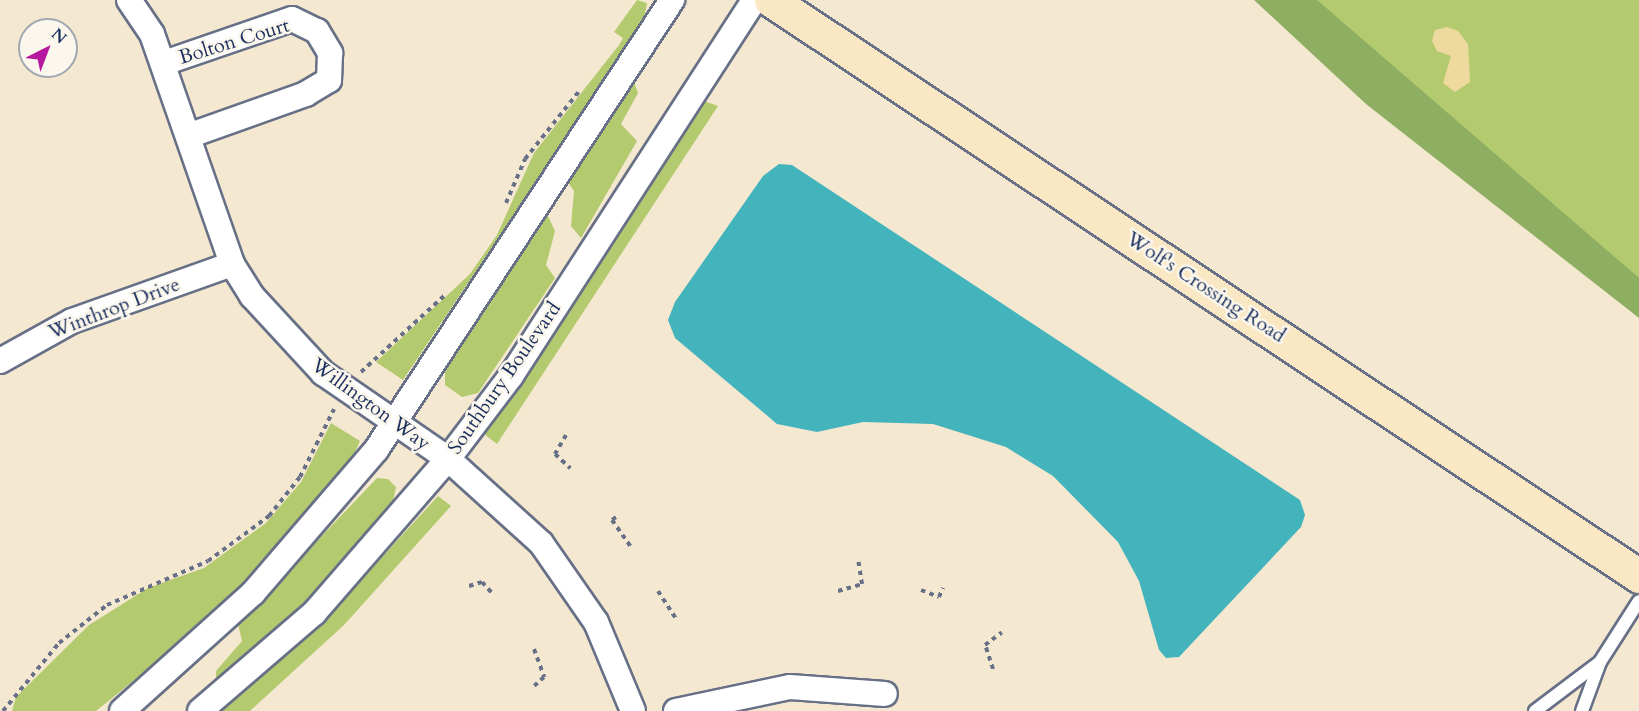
<!DOCTYPE html>
<style>
body{margin:0}
#map{position:relative;width:1639px;height:711px;overflow:hidden;background:#f5e8d1;font-family:Cardo,serif}
div>[style]{position:absolute}
[style*='--x']{left:calc(var(--x)*1px);top:calc(var(--y)*1px);width:calc(var(--w)*1px);rotate:calc(var(--a)*1deg)}
.green>*{inset:0;background:#b3ca6f}
.forest>*{inset:0;background:#8eae62}
.sand>*{inset:0;background:#eeda9e}
.water>*{inset:0;background:#43b3bc}
.path>*{height:4px;margin-top:-2px;transform-origin:0;background:repeating-linear-gradient(90deg,#677086 0 4.5px,transparent 0 9px)}
.roads{filter:drop-shadow(2px 0 #677086) drop-shadow(-2px 0 #677086) drop-shadow(0 2px #677086) drop-shadow(0 -2px #677086)}
.service>*{height:12px;margin:-6px;padding:0 6px;transform-origin:6px;border-radius:6px;background:#fff}
.minor>*{height:24px;margin:-12px;padding:0 12px;transform-origin:12px;border-radius:12px;background:#fff}
.secondary>*{height:33px;margin:-16.5px;padding:0 16.5px;transform-origin:16.5px;border-radius:16.5px;background:#fae7c3}
span{translate:-50% -50%;white-space:nowrap;text-align:center;line-height:1.15;-webkit-text-stroke:5px #fbf7ec;paint-order:stroke}
.street-label{font-size:20px;color:#1b2f5e}
.north{position:absolute;left:18px;top:18px;width:60px;height:60px;box-sizing:border-box;background:#fbf7ec;border:2px solid #a1a7b3;border-radius:50%;rotate:42deg;font-size:16px;font-weight:700;line-height:24px;text-align:center;color:#1b2f5e}
.north::after{content:'';display:block;margin:auto;width:21px;height:27px;background:#b5179e;clip-path:polygon(50% 0,100% 100%,50% 72%,0 100%)}
</style>
<div id="map">
<div class="green">
<i style="clip-path:polygon(637px 0,647px 3px,645px 14px,622px 53px,403px 380px,376px 362px,470px 274px,497px 235px,534px 153px,619px 45px,623px 38px,614px 32px)"></i>
<i style="clip-path:polygon(1311px 0,1639px 0,1639px 288px)"></i>
<i style="clip-path:polygon(633px 79px,638px 93px,621px 124px,637px 141px,581px 238px,571px 226px,574px 191px,567px 181px)"></i>
<i style="clip-path:polygon(701px 100px,718px 106px,497px 444px,484px 434px,486px 427px)"></i>
<i style="clip-path:polygon(546px 212px,555px 231px,546px 265px,555px 278px,478px 393px,462px 397px,445px 385px,445px 370px)"></i>
<i style="clip-path:polygon(331px 423px,360px 441px,350px 463px,259px 569px,190px 635px,96px 711px,12px 711px,16px 697px,89px 625px,148px 588px,204px 568px,266px 523px,301px 482px)"></i>
<i style="clip-path:polygon(377px 478px,388px 479px,396px 487px,392px 506px,311px 598px,216px 683px,216px 671px,242px 641px,238px 624px)"></i>
<i style="clip-path:polygon(438px 496px,451px 506px,344px 625px,250px 711px,220px 711px,339px 604px)"></i>
</div>
<div class="forest">
<i style="clip-path:polygon(1254px 0,1317px 0,1639px 278px,1639px 318px,1366px 104px)"></i>
</div>
<div class="sand">
<i style="clip-path:polygon(1447px 27px,1458px 31px,1468px 44px,1470px 82px,1455px 92px,1443px 83px,1451px 56px,1437px 51px,1432px 41px,1435px 30px)"></i>
</div>
<div class="water">
<i style="clip-path:polygon(779px 164px,792px 165px,1300px 500px,1305px 515px,1301px 527px,1179px 657px,1166px 658px,1159px 650px,1139px 581px,1118px 542px,1053px 476px,1006px 447px,933px 424px,863px 422px,817px 432px,777px 424px,675px 338px,668px 320px,675px 302px,763px 176px)"></i>
</div>
<div class="path">
<i style="--x:506;--y:203;--w:48;--a:-66.6"></i>
<i style="--x:525;--y:159;--w:88;--a:-51.4"></i>
<i style="--x:361;--y:372;--w:115;--a:-42.5"></i>
<i style="--x:566;--y:435;--w:22;--a:120"></i>
<i style="--x:555;--y:454;--w:21;--a:43"></i>
<i style="--x:616;--y:517;--w:5;--a:143"></i>
<i style="--x:612;--y:520;--w:32;--a:55"></i>
<i style="--x:469;--y:586;--w:14;--a:-17"></i>
<i style="--x:482;--y:582;--w:15;--a:48"></i>
<i style="--x:921;--y:590;--w:19;--a:21"></i>
<i style="--x:939;--y:597;--w:10;--a:-66"></i>
<i style="--x:658;--y:591;--w:33;--a:57"></i>
<i style="--x:838;--y:591;--w:25;--a:-16"></i>
<i style="--x:862;--y:584;--w:26;--a:-99"></i>
<i style="--x:534;--y:649;--w:30;--a:70"></i>
<i style="--x:544;--y:677;--w:13;--a:138"></i>
<i style="--x:993;--y:669;--w:25;--a:-108"></i>
<i style="--x:985;--y:645;--w:21;--a:-37"></i>
<i style="--x:3;--y:711;--w:88;--a:-50.5"></i>
<i style="--x:59;--y:643;--w:61;--a:-38.4"></i>
<i style="--x:107;--y:605;--w:110;--a:-23.5"></i>
<i style="--x:208;--y:561;--w:76;--a:-36.4"></i>
<i style="--x:269;--y:516;--w:50;--a:-51.5"></i>
<i style="--x:300;--y:477;--w:76;--a:-63.4"></i>
</div>
<div class="roads">
<div class="service">
<i style="--x:1535;--y:711;--w:81;--a:-37"></i>
<i style="--x:1582;--y:711;--w:52;--a:-69.8"></i>
<i style="--x:1600;--y:662;--w:72;--a:-57.4"></i>
</div>
<div class="minor">
<i style="--x:129;--y:0;--w:41;--a:55.9"></i>
<i style="--x:152;--y:34;--w:244;--a:70.8"></i>
<i style="--x:232;--y:264;--w:38;--a:58"></i>
<i style="--x:252;--y:296;--w:105;--a:47.3"></i>
<i style="--x:323;--y:373;--w:152;--a:34.5"></i>
<i style="--x:448;--y:459;--w:125;--a:42.1"></i>
<i style="--x:541;--y:543;--w:96;--a:55.2"></i>
<i style="--x:596;--y:622;--w:96;--a:67.4"></i>
<i style="--x:164;--y:63;--w:135;--a:-19"></i>
<i style="--x:292;--y:19;--w:28;--a:26"></i>
<i style="--x:317;--y:31;--w:26;--a:59"></i>
<i style="--x:330;--y:53;--w:27;--a:92"></i>
<i style="--x:329;--y:80;--w:27;--a:149"></i>
<i style="--x:306;--y:94;--w:122;--a:160.4"></i>
<i style="--x:0;--y:361;--w:82;--a:-29.1"></i>
<i style="--x:72;--y:321;--w:170;--a:-19.6"></i>
<i style="--x:122;--y:711;--w:176;--a:-42"></i>
<i style="--x:253;--y:593;--w:189;--a:-49.3"></i>
<i style="--x:376;--y:450;--w:539;--a:-56.66"></i>
<i style="--x:200;--y:711;--w:150;--a:-40.7"></i>
<i style="--x:314;--y:613;--w:204;--a:-49"></i>
<i style="--x:448;--y:459;--w:104;--a:-52.8"></i>
<i style="--x:511;--y:376;--w:448;--a:-57.1"></i>
<i style="--x:676;--y:711;--w:116;--a:-11.9"></i>
<i style="--x:790;--y:687;--w:95;--a:4.2"></i>
</div>
<div class="secondary">
<i style="--x:771;--y:0;--w:1042;--a:33.57"></i>
</div>
</div>
<div class="street-label">
<span style="left:234px;top:41px;rotate:-17deg">Bolton Court</span>
<span style="left:1206px;top:287px;rotate:33deg">Wolf's Crossing Road</span>
<span style="left:114px;top:308px;rotate:-21deg">Winthrop Drive</span>
<span style="left:504px;top:378px;rotate:-55deg">Southbury Boulevard</span>
<span style="left:371px;top:404px;rotate:36deg">Willington Way</span>
</div>
<div class="north">N</div>
</div>
